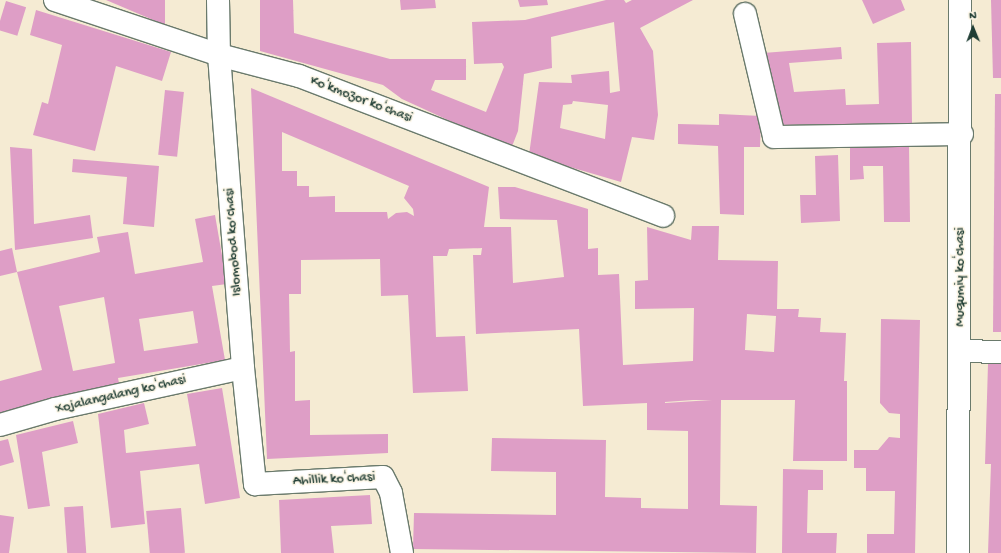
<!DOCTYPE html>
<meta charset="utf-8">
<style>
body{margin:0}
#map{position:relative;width:1001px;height:553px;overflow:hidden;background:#f5ebd3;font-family:"Gochi Hand",sans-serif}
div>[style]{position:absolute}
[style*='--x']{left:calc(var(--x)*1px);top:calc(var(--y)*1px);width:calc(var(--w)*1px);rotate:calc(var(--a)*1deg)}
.building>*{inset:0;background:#de9ec6;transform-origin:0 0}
.roads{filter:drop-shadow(1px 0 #6a7a6c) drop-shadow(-1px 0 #6a7a6c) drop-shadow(0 1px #6a7a6c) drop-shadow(0 -1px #6a7a6c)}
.street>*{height:22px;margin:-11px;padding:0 11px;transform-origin:11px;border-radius:11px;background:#fff}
span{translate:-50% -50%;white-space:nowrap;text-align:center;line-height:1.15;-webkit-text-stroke:3px #fcf5e5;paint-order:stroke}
.street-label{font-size:14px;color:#1f3d34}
.north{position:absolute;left:953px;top:8px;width:40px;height:40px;-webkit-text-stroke:3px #fcf5e5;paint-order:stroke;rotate:359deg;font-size:11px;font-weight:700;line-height:16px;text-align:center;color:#1f3d34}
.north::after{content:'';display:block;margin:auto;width:14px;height:18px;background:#1f3d34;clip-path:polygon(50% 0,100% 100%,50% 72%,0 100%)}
</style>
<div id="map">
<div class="building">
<i style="clip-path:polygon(106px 0,165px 0,165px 25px)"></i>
<i style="clip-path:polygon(evenodd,260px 0,293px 0,294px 33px,390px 59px,466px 59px,466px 80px,435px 80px,431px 90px,486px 112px,504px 67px,502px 63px,474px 64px,472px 22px,525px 20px,606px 0,624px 0,626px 3px,632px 0,693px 0,640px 28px,653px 51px,658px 115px,654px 140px,632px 137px,621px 182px,529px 155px,539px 82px,572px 83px,571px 75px,609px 71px,610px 93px,620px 91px,614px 22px,551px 37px,552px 68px,524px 74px,518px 131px,511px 149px,402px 99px,383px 85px,260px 51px,260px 0,573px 101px,608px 105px,605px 139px,560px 128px,563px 105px,572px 104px,573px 101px)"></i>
<i style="clip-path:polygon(400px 0,435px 0,436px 8px,401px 10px)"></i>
<i style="clip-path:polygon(518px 0,547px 0,548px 5px,520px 7px)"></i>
<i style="clip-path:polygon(862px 0,901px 0,905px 10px,873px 24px)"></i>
<i style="clip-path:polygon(991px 0,1001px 0,1001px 78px,993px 78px)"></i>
<i style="left:6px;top:1px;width:21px;height:30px;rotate:17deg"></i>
<i style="clip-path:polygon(36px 10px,171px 52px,162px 81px,116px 66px,95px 151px,33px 135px,42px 102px,48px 104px,62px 45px,30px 35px)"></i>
<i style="clip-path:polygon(911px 42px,912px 123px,779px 125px,763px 53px,841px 47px,842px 59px,789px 63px,794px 92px,845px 89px,846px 105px,879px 104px,877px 43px)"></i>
<i style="clip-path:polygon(evenodd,251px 88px,489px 187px,484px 227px,511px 227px,513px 283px,564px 277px,557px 220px,500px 219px,498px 187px,515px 187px,588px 209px,588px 249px,598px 248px,598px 275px,619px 274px,623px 365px,693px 361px,694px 308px,635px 309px,635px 281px,648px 280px,647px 227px,691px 240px,692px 226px,719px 226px,718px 260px,778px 261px,777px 309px,799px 309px,798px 317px,821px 318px,820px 332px,846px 333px,844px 381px,847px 381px,847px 461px,793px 461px,795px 400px,721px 400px,720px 505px,757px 506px,756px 553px,413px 549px,414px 513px,556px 515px,556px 472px,491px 471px,492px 438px,606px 440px,605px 497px,641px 498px,641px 508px,688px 509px,688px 431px,647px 430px,647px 403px,583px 406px,579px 329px,476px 334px,473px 255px,481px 255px,482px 248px,449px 249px,447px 256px,433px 256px,436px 337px,465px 336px,468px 391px,413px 393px,408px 295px,381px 296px,380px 259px,301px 260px,301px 294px,289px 294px,290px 352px,295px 351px,295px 401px,310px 400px,310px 435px,388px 434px,388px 453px,267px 459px,251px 88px,282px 132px,409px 186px,404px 198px,413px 209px,414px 216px,407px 212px,396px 213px,388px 219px,387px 212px,335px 212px,335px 196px,309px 197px,309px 186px,297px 186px,297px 171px,282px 171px,282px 132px,251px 88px,747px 314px,776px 316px,774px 352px,745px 350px,747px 314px,251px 88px,693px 400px,712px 400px,665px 403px,665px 402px,693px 400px)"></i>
<i style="left:165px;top:90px;width:19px;height:65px;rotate:6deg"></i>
<i style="clip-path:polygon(995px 94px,1001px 94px,1001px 332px,993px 332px)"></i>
<i style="clip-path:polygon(719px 114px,761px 116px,760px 147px,744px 147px,744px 215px,720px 214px,718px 146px,678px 144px,678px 124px,719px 125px)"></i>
<i style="clip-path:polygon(909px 144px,910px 222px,884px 222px,883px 166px,863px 166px,864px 179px,850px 180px,850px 145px)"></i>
<i style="clip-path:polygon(10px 147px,32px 149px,34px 224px,90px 215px,93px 238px,15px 250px)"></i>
<i style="clip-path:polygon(838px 155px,840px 221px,801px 223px,800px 195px,816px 195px,815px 156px)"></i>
<i style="clip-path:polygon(73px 159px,159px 166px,154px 227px,123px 224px,127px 177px,72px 172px)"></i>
<i style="clip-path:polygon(evenodd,215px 215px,227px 284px,212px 286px,225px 360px,118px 378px,119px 383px,0 416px,0 381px,42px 370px,17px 272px,100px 252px,97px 237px,128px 232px,135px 274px,203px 262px,195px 219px,215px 215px,104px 297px,115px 363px,73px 371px,59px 306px,104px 297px,215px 215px,193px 311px,198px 343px,144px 351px,139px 319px,193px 311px)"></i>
<i style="clip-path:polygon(12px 248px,17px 272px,0 276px,0 251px)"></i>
<i style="clip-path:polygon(881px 319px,920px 320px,915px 553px,867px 553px,867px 534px,894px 534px,895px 491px,866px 491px,866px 468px,854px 468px,854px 450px,878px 450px,889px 437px,900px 438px,900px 414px,889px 413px,880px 403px)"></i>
<i style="clip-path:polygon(988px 364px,1001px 364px,1001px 553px,988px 553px,991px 464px,985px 464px)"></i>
<i style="clip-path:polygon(222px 388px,240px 498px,205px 504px,199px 464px,140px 471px,145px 524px,111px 528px,98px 414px,144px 403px,149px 424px,124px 430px,126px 453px,196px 446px,187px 394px)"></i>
<i style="clip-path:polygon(73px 421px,78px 443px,42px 452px,50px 506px,28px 509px,16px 435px)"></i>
<i style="clip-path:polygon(8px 439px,14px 462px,0 466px,0 441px)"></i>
<i style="clip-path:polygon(783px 469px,823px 470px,823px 490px,808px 490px,807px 533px,837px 533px,836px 553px,782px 553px)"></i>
<i style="clip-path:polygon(370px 495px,372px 524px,331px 526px,334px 553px,281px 553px,279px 500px)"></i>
<i style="left:83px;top:506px;width:47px;height:19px;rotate:86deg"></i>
<i style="left:181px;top:508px;width:45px;height:35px;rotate:85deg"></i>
<i style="clip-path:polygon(0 515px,14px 517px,9px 553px,0 553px)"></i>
</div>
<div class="roads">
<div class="street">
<i style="--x:55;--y:0;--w:173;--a:18.5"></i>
<i style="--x:219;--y:55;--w:83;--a:14.7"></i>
<i style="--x:299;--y:76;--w:390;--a:21"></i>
<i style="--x:218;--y:0;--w:55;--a:89"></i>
<i style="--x:219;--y:55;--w:314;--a:85.6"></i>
<i style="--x:243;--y:368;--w:117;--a:84.1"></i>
<i style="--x:255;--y:484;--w:128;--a:-3.1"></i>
<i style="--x:383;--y:477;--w:18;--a:63"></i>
<i style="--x:391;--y:493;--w:61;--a:79.6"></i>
<i style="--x:745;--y:14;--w:126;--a:76.7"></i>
<i style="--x:774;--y:137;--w:188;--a:-0.9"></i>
<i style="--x:961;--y:351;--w:40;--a:1.4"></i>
<i style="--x:0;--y:425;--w:57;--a:-16.2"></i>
<i style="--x:55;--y:409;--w:192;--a:-12.3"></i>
<i style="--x:958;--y:553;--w:553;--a:-89.79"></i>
</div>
</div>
<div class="street-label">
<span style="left:361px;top:100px;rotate:21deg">Koʻkmozor koʻchasi</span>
<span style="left:234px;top:242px;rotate:-94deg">Islomobod ko‘chasi</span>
<span style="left:961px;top:277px;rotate:-90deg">Muqumiy koʻchasi</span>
<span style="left:121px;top:395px;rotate:-13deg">Xojalangalang koʻchasi</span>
<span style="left:334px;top:480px;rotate:-3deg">Ahillik koʻchasi</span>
</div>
<div class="north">N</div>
</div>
